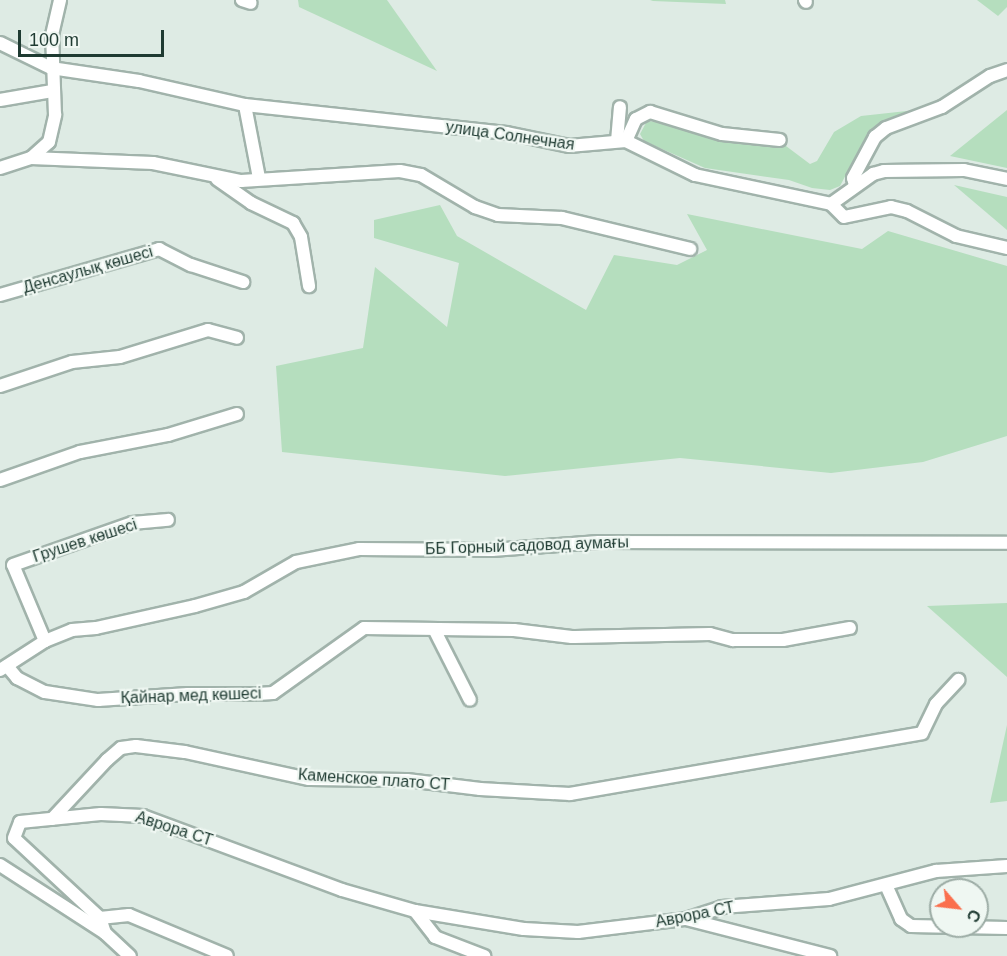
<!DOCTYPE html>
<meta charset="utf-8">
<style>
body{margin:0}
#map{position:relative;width:1007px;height:956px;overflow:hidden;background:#deebe4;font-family:Helvetica,sans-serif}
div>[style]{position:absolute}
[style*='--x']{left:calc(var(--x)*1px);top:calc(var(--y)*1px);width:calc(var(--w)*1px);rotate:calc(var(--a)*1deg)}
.green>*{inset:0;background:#b5debe}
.roads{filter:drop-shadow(2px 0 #a1b3ab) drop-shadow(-2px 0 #a1b3ab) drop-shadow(0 2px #a1b3ab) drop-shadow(0 -2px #a1b3ab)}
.minor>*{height:12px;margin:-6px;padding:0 6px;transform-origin:6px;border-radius:6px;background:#fff}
span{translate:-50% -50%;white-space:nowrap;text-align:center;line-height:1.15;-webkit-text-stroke:4.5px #eff7f2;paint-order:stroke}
.street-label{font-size:16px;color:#1f3b32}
.north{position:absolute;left:929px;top:878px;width:60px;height:60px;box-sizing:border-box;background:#eff7f2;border:2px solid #9caca5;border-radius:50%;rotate:118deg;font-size:16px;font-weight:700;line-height:24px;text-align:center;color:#1f3b32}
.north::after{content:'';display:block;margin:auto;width:21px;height:27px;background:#fa6f4d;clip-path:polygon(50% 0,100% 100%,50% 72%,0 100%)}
.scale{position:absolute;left:18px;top:30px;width:146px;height:27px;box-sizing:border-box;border:3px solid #1f3b32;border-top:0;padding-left:8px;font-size:18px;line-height:21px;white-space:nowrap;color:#1f3b32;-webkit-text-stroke:4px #eff7f2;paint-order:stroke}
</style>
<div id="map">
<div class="green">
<i style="clip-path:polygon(298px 0,387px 0,437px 71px,299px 7px)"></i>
<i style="clip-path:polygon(650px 0,725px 0,726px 4px,653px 1px)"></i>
<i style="clip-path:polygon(977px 0,1007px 0,1007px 7px,998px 16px)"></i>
<i style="clip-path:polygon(916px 110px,879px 126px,858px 152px,840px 186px,830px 190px,812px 188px,789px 180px,705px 168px,644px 141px,640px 134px,647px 121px,659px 122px,702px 135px,786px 146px,810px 164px,817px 161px,834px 132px,861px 116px)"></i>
<i style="clip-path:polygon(1007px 110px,1007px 168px,950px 156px)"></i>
<i style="clip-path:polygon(954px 185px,1007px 197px,1007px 230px)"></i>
<i style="clip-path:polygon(440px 205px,457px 236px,586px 310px,614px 255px,677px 265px,707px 250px,687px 214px,862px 249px,888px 231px,1007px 266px,1007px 436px,923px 462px,831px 473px,680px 458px,505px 476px,282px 452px,276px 366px,363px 348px,375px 267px,447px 327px,459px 263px,374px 238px,374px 220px)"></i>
<i style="clip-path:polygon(1007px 603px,1007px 677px,927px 606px)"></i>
<i style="clip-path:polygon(1007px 725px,1007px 801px,990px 803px)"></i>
</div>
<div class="roads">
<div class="minor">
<i style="--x:242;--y:0;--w:9;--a:18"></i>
<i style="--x:805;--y:0;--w:2;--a:63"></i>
<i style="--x:0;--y:43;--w:57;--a:26.1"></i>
<i style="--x:51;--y:68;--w:89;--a:8.4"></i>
<i style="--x:139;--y:81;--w:109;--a:12.8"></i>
<i style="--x:0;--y:100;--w:53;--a:-9.8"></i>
<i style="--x:617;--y:141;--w:34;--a:-85"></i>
<i style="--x:626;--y:141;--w:24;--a:-66"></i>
<i style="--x:636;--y:119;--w:16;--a:-27"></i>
<i style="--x:650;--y:112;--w:75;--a:17"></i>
<i style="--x:722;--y:134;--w:58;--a:5.9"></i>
<i style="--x:31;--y:158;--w:24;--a:-42"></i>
<i style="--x:49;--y:142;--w:28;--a:-77"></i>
<i style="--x:55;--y:115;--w:80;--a:-92.1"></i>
<i style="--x:52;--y:35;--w:36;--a:-77"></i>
<i style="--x:0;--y:168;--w:33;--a:-18"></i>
<i style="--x:31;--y:158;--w:122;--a:2.3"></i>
<i style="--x:153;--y:163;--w:90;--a:11.6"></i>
<i style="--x:241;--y:181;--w:159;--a:-3.6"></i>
<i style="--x:400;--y:171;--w:21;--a:11"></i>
<i style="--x:421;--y:175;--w:63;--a:30.7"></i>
<i style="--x:475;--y:207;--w:24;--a:19"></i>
<i style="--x:498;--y:215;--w:64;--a:2.7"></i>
<i style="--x:562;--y:218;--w:132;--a:13.6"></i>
<i style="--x:259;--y:178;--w:74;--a:-100.9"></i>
<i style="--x:245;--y:105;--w:263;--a:6.1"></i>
<i style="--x:507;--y:133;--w:63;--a:11.8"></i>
<i style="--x:569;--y:146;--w:57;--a:-5"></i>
<i style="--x:626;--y:141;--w:77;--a:26.2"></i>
<i style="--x:695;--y:175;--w:139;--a:12"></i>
<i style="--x:831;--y:204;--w:52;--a:-35.5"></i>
<i style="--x:873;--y:174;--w:11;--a:-15"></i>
<i style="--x:884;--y:171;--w:80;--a:-0.7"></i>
<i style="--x:964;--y:170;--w:44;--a:11.8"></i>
<i style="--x:217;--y:179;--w:42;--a:35.2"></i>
<i style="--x:251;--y:203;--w:47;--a:25.5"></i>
<i style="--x:293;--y:223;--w:16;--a:60"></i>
<i style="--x:301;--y:237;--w:50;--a:80.7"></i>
<i style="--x:855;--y:185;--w:7;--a:-106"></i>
<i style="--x:853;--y:178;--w:47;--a:-61.8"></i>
<i style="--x:875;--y:137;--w:14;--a:-39"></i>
<i style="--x:886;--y:128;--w:60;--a:-20.6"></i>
<i style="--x:942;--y:107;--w:57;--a:-32.9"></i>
<i style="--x:990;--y:76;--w:18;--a:-19"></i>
<i style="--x:831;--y:204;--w:18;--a:45"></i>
<i style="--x:844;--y:217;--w:48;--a:-12"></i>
<i style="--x:891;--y:207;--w:16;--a:14"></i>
<i style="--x:907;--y:211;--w:55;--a:27"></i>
<i style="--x:956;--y:236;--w:52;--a:13.2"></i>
<i style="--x:0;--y:295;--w:166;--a:-16.1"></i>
<i style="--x:159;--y:249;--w:36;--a:27"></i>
<i style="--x:191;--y:265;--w:55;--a:18.1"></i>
<i style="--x:0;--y:386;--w:76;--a:-18.4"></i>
<i style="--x:72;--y:362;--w:48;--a:-5.9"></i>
<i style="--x:120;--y:357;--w:92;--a:-17.1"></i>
<i style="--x:208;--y:330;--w:30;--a:15"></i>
<i style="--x:0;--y:480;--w:85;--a:-19.3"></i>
<i style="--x:80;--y:452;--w:90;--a:-10.9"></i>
<i style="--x:168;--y:435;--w:72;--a:-16.9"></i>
<i style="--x:435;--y:631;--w:77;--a:63.1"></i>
<i style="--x:45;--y:641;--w:82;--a:-112.8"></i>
<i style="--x:13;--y:565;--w:126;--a:-19.4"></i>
<i style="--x:132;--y:523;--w:36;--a:-5"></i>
<i style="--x:7;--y:666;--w:16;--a:50"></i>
<i style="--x:17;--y:678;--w:31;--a:27"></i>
<i style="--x:45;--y:692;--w:54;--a:8.6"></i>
<i style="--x:98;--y:700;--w:90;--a:-3.8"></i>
<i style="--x:188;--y:694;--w:70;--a:0"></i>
<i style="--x:258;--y:694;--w:15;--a:-4"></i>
<i style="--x:273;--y:693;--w:112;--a:-35.5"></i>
<i style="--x:364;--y:628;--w:150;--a:0.8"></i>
<i style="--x:514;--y:630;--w:58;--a:6.9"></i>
<i style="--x:572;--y:637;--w:138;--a:-1.2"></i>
<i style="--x:710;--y:634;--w:24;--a:15"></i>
<i style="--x:733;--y:640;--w:50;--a:0"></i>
<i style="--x:783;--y:640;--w:68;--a:-10.2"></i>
<i style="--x:0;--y:670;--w:54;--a:-32.8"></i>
<i style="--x:45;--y:641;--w:29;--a:-22"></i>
<i style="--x:72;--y:630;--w:24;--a:-5"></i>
<i style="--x:96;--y:628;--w:101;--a:-12.5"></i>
<i style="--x:195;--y:606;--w:51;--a:-15.9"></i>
<i style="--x:244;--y:592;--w:60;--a:-30"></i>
<i style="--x:296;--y:562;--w:64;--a:-11.7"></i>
<i style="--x:359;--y:549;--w:133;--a:0.4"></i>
<i style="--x:492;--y:550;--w:107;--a:-4.3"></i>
<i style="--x:599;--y:542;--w:408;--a:0.1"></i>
<i style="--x:52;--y:819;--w:81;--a:-47"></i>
<i style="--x:107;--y:760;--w:18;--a:-41"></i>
<i style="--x:121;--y:748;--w:15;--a:-8"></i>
<i style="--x:136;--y:746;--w:49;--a:7"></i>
<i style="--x:185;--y:752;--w:127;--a:12.3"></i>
<i style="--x:309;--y:779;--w:98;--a:0.6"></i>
<i style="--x:407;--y:780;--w:74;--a:7"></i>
<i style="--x:480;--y:789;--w:90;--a:3.2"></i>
<i style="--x:570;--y:794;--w:357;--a:-9.8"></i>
<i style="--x:922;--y:733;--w:32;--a:-64"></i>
<i style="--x:936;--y:704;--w:33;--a:-47"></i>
<i style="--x:0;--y:865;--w:125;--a:32.9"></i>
<i style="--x:105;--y:933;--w:34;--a:43"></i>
<i style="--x:886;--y:885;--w:37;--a:66"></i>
<i style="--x:901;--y:919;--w:12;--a:35"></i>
<i style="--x:911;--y:926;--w:96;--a:1.2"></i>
<i style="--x:415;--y:911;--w:33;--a:52"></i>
<i style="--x:435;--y:937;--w:53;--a:21.2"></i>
<i style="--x:100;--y:918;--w:29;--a:-6"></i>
<i style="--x:129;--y:915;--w:106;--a:22.7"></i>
<i style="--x:686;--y:919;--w:149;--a:14.4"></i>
<i style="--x:105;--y:933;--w:16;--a:-108"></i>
<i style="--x:100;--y:918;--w:117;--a:-137.1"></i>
<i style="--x:14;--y:838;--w:17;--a:-69"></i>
<i style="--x:20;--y:822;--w:81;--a:-5.6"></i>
<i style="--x:101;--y:814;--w:42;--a:2.7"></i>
<i style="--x:143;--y:816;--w:212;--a:20.4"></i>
<i style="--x:342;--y:890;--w:76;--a:16"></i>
<i style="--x:415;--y:911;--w:110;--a:9.4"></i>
<i style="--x:524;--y:929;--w:54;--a:3.2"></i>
<i style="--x:578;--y:932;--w:109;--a:-6.9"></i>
<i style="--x:686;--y:919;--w:38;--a:-18"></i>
<i style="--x:722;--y:907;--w:107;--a:-4.3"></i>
<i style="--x:829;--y:899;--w:111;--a:-14.7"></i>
<i style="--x:936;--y:871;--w:71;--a:-4"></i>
</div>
</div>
<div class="street-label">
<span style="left:510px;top:136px;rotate:8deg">улица Солнечная</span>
<span style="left:88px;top:270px;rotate:-16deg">Денсаулық көшесі</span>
<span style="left:85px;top:541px;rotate:-18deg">Грушев көшесі</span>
<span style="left:527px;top:546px;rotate:-2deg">ББ Горный садовод аумағы</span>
<span style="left:191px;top:696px;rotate:-2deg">Қайнар мед көшесі</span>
<span style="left:374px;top:780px;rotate:4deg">Каменское плато СТ</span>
<span style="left:174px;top:829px;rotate:18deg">Аврора СТ</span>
<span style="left:695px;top:915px;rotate:-11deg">Аврора СТ</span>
</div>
<div class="north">С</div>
<div class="scale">100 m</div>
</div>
